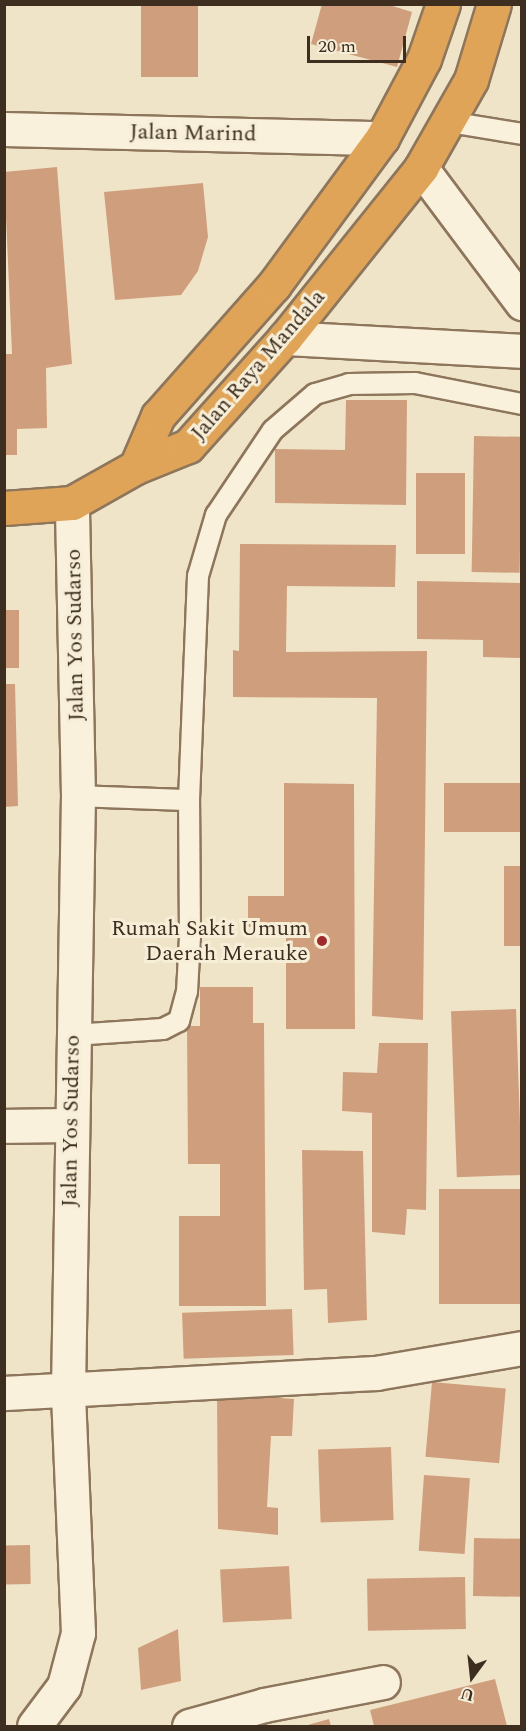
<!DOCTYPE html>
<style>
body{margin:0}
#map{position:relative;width:526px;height:1731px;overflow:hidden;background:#f0e4c8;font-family:Spectral,serif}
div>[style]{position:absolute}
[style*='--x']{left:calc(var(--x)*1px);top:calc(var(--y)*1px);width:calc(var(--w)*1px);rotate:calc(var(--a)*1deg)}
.building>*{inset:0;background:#cf9f7d;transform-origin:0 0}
.roads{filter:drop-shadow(2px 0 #8d765c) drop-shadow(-2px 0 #8d765c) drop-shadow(0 2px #8d765c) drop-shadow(0 -2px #8d765c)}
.lane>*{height:20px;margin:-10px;padding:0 10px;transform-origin:10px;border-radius:10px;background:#faf1dc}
.street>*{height:33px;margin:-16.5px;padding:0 16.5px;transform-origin:16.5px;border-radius:16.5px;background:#faf1dc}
.highway>*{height:33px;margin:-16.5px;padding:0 16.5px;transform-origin:16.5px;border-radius:16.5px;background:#e0a458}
.dots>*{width:16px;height:16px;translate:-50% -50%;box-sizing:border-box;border:3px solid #f7eed8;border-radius:50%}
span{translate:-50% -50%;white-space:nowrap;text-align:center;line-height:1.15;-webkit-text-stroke:6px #f7eed8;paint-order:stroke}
.street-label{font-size:22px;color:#3d2e20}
.poi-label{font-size:22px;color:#3d2e20}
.right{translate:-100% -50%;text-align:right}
.frame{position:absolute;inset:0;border:6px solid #3d2e20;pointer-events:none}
.north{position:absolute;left:442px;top:1647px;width:60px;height:60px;-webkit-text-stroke:4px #f7eed8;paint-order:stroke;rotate:195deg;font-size:16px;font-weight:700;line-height:24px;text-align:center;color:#3d2e20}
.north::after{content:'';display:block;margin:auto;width:21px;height:27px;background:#3d2e20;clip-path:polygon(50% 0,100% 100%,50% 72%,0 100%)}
.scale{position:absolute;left:307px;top:36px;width:99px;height:27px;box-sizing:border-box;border:3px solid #3d2e20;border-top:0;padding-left:8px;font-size:18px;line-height:21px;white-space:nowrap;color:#3d2e20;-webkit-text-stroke:4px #f7eed8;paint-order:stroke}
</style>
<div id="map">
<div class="building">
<i style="left:141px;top:4px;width:57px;height:73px"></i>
<i style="clip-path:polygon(322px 4px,386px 4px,412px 12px,397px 67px,311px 44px)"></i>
<i style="clip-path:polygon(57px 167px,72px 364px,46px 368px,47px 428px,17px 429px,17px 455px,4px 455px,4px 354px,12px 354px,4px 172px)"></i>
<i style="clip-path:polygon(203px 183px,208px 237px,198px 271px,181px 295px,115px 300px,104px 192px)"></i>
<i style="clip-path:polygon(346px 400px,407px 400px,406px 505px,275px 503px,275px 449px,345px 450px)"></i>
<i style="left:474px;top:436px;width:48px;height:136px;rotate:1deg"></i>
<i style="left:416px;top:473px;width:49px;height:81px"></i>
<i style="clip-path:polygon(240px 544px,396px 545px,395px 587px,287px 586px,286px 652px,427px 651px,423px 1020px,372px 1016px,377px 698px,233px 697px,233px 650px,239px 651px)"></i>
<i style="clip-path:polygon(417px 581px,522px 583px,522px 658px,483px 657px,483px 640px,417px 639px)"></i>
<i style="left:4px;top:610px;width:15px;height:58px"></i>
<i style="clip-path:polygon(4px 684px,15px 684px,18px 806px,4px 807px)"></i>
<i style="clip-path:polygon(284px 783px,354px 784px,355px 1029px,286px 1029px,286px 927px,248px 927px,248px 896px,284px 896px)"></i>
<i style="left:444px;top:783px;width:78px;height:49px"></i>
<i style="left:504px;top:866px;width:18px;height:80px"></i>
<i style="clip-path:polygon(200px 987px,253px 987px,253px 1023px,264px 1023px,266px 1306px,179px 1306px,179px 1216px,220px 1216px,220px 1164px,188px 1164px,187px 1026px,200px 1026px)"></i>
<i style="left:516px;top:1009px;width:166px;height:65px;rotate:88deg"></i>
<i style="clip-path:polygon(379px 1043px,428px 1043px,426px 1210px,407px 1209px,405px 1235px,372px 1232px,372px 1113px,342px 1111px,343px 1072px,377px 1073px)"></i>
<i style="clip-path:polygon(302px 1150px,363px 1151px,367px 1320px,328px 1323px,327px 1289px,304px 1290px)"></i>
<i style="left:522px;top:1189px;width:115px;height:83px;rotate:90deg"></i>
<i style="left:292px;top:1309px;width:46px;height:110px;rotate:88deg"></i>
<i style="left:432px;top:1382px;width:74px;height:75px;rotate:5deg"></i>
<i style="clip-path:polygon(217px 1393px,294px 1399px,292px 1436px,271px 1436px,267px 1507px,278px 1508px,278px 1535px,218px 1529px)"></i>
<i style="left:391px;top:1447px;width:73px;height:73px;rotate:88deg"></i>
<i style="left:424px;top:1475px;width:46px;height:76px;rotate:4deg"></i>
<i style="left:474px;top:1538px;width:48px;height:58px;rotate:1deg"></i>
<i style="left:30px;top:1545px;width:39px;height:26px;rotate:89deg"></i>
<i style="left:289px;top:1566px;width:53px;height:69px;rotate:87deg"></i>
<i style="left:465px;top:1577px;width:52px;height:98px;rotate:89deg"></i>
<i style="clip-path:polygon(178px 1629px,181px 1681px,141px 1690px,138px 1648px)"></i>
<i style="clip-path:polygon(495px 1679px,507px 1726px,374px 1726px,370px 1710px)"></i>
<i style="clip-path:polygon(329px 1719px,331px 1726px,304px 1726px)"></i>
</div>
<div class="roads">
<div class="lane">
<i style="--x:449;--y:122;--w:74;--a:9.3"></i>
<i style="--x:78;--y:796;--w:111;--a:2.1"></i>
<i style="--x:189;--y:800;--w:224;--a:-87.7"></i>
<i style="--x:198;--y:576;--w:64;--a:-73.6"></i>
<i style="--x:216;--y:515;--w:102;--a:-56.2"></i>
<i style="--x:273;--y:430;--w:55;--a:-40.6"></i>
<i style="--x:315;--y:394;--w:35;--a:-16"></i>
<i style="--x:349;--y:384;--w:66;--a:-0.9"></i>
<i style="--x:415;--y:383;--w:109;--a:11.1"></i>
<i style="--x:73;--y:1035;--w:90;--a:-3.8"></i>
<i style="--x:163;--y:1029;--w:18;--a:-27"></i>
<i style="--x:179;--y:1021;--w:30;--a:-75"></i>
<i style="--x:187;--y:992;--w:55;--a:-86.9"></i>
<i style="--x:190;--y:937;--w:137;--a:-90.4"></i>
</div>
<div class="street">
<i style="--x:4;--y:129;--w:378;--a:1.4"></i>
<i style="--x:421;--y:168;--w:169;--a:53.2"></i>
<i style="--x:285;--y:338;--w:237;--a:3.1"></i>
<i style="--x:4;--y:1126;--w:66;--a:-0.9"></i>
<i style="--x:4;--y:1393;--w:373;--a:-3.1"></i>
<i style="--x:376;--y:1373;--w:148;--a:-9.7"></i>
<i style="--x:34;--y:1726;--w:50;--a:-53.1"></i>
<i style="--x:64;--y:1686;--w:55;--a:-75.2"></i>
<i style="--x:78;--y:1633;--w:242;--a:-92.4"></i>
<i style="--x:68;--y:1391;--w:595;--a:-89.04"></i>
<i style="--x:78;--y:796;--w:293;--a:-91.2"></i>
<i style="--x:189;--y:1726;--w:78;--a:-15.6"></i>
<i style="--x:264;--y:1705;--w:121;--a:-10.9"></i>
</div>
<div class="highway">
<i style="--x:136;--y:467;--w:56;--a:-66.7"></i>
<i style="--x:158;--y:416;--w:175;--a:-48.5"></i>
<i style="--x:274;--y:285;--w:182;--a:-53.7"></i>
<i style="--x:382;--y:138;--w:89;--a:-62"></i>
<i style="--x:424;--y:59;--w:58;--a:-70.9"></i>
<i style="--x:4;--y:508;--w:68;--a:-4.2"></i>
<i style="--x:72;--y:503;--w:73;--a:-29.4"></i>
<i style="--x:136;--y:467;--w:56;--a:-22"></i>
<i style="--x:188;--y:446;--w:145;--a:-48.1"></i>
<i style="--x:285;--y:338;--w:218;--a:-51.3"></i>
<i style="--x:421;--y:168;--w:101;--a:-60.4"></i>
<i style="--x:471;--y:80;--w:79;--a:-73.2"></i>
</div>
</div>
<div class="dots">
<i style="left:322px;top:941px;background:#9e2a2b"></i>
</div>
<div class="street-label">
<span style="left:193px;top:133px;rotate:1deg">Jalan Marind</span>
<span style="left:258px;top:365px;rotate:-49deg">Jalan Raya Mandala</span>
<span style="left:75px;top:635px;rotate:-91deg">Jalan Yos Sudarso</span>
<span style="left:71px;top:1121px;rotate:-89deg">Jalan Yos Sudarso</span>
</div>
<div class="poi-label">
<span class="right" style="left:308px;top:941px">Rumah Sakit Umum<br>Daerah Merauke</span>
</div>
<div class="frame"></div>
<div class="north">U</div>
<div class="scale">20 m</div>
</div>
